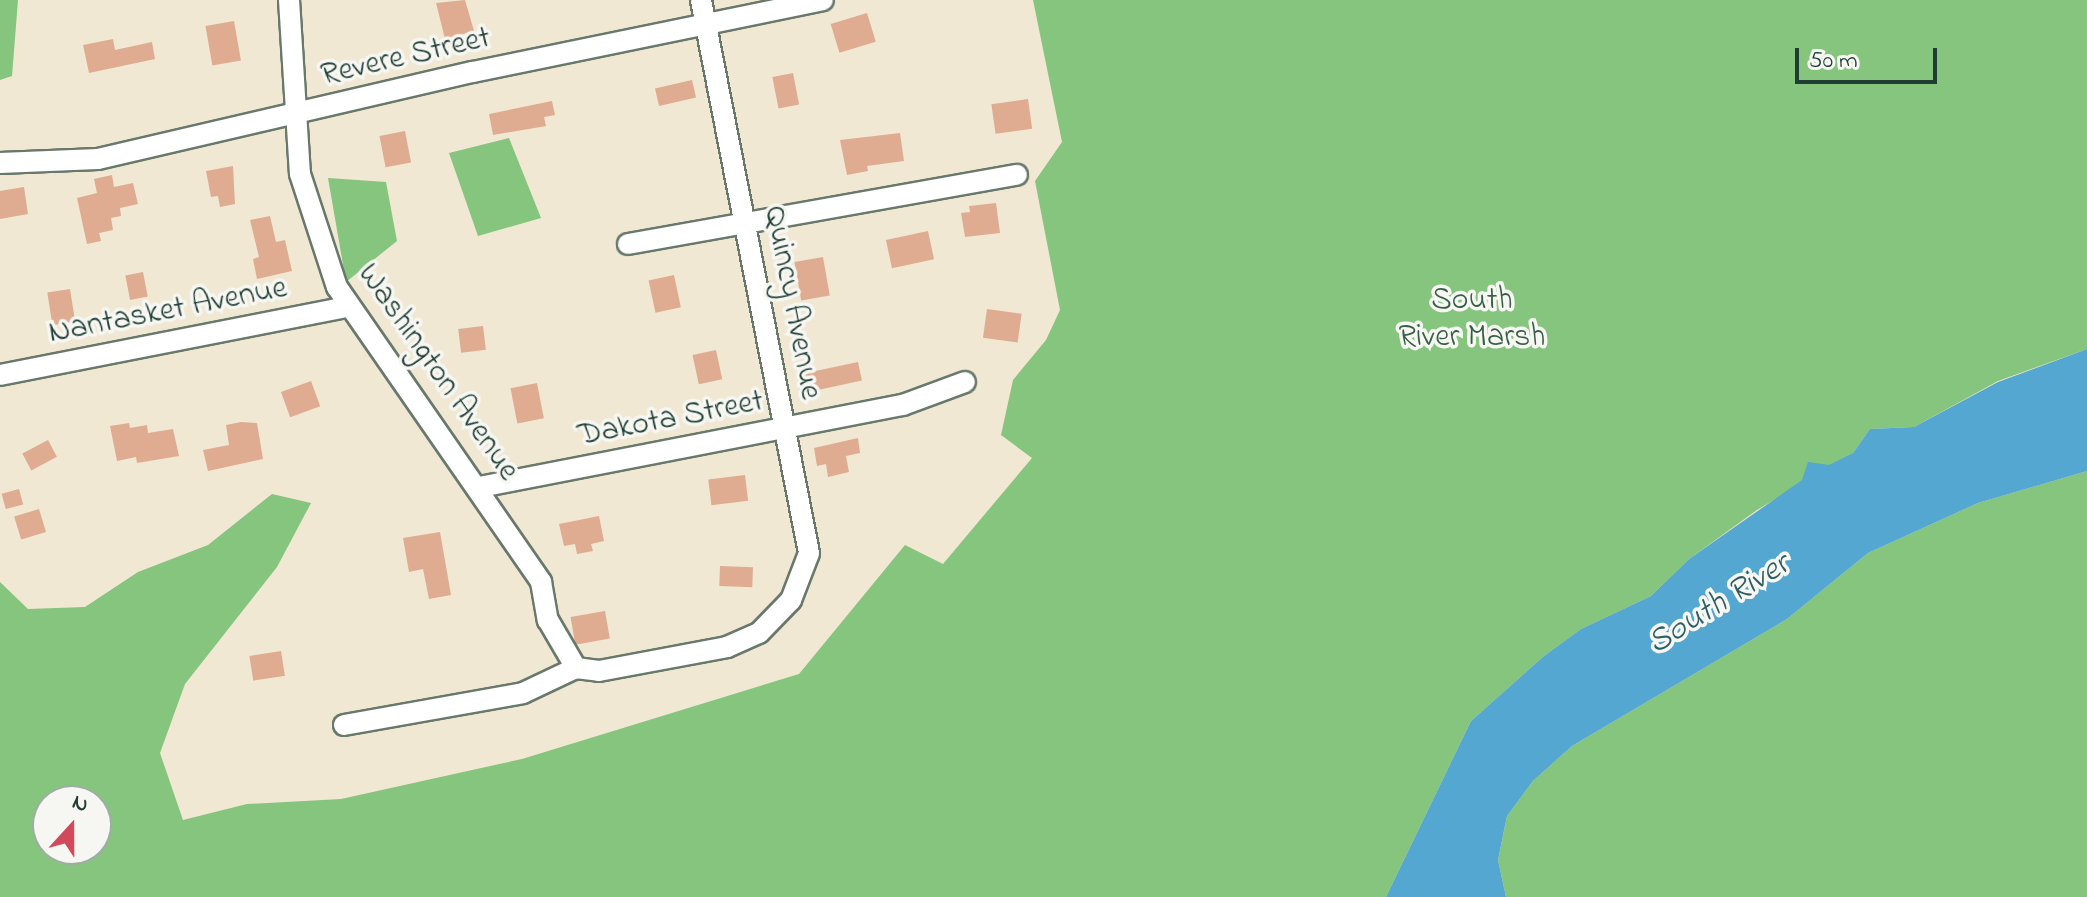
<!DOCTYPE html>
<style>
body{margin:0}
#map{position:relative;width:2087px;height:897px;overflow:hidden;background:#f0e8d3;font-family:"Indie Flower",sans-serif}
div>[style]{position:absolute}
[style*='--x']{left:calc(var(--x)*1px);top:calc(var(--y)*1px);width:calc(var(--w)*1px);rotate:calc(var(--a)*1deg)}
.green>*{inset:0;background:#85c57d}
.water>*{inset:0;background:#54a7d0}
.building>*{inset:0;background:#dfac91;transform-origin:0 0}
.roads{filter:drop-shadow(2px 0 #68796c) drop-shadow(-2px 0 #68796c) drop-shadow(0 2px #68796c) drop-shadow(0 -2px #68796c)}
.minor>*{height:20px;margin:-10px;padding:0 10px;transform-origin:10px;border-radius:10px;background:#fff}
span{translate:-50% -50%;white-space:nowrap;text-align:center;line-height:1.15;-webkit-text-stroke:7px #f6f6f2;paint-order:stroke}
.street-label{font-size:32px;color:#1f3d34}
.park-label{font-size:32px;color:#385f46}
.water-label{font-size:34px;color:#2f5d63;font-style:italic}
.north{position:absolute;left:32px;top:785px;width:80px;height:80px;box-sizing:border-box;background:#f6f6f2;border:2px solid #a0aca6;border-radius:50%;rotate:21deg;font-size:22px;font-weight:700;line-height:32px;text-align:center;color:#1f3d34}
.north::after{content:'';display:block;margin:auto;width:28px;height:36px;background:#d1495b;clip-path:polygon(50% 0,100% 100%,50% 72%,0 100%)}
.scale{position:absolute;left:1795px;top:48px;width:142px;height:36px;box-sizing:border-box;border:4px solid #1f3d34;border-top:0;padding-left:10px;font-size:24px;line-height:28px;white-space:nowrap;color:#1f3d34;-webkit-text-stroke:6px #f6f6f2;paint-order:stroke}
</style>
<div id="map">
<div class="green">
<i style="clip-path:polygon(0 0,18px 0,12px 76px,0 80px)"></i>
<i style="clip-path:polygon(evenodd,1033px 0,2087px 0,2087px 349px,1998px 381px,1914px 427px,1870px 429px,1853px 453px,1757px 510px,1689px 559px,1651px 596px,1581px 629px,1544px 656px,1471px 721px,1386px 897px,0 897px,0 582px,28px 609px,85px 607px,138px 572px,208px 545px,272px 494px,311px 503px,277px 567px,185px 684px,160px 753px,183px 820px,247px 804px,341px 799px,522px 759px,799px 674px,905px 545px,943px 564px,1032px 458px,1001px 435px,1013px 380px,1046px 340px,1060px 310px,1035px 181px,1062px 142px,1033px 0,48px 801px,96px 801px,96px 849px,48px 849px,48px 801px)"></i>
<i style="clip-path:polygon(509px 138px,541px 218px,478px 236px,449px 153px)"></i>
<i style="clip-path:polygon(328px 178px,386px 182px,397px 241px,346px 282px)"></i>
<i style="clip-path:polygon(2087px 471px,2087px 897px,1506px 897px,1498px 860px,1507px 816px,1533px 781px,1572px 746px,1787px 619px,1868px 553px,1978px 503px)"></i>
</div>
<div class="water">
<i style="clip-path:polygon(2087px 349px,2087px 471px,1978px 503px,1868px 553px,1787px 619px,1572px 746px,1533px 781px,1507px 816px,1498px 860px,1506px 897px,1386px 897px,1471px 721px,1544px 656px,1581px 629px,1651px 596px,1689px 559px,1802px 480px,1808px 462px,1829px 465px,1853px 453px,1870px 429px,1914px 427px,1998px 382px)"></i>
</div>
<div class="building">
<i style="clip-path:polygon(465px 0,474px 31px,445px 39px,436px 3px)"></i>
<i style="left:867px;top:13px;width:30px;height:38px;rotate:73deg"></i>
<i style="left:234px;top:21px;width:40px;height:29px;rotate:80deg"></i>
<i style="clip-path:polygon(113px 39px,115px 50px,152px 42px,155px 59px,89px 73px,83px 45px)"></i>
<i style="left:793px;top:73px;width:32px;height:21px;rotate:79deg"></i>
<i style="left:692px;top:80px;width:18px;height:38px;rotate:77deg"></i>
<i style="left:1028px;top:99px;width:30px;height:37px;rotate:82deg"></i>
<i style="clip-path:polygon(552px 101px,555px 115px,544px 117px,546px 126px,493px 135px,489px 114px)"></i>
<i style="left:405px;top:131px;width:32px;height:26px;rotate:79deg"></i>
<i style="clip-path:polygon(900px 133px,904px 161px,867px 166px,868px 171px,847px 175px,840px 140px)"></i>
<i style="clip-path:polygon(233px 166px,235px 204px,220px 207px,218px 196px,211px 197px,206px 171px)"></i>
<i style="clip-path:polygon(112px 175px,114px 187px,133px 183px,138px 204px,120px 208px,121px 216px,111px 218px,113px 230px,99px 233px,101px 241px,87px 244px,77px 198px,97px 193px,94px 179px)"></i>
<i style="clip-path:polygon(24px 187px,28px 214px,0 219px,0 191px)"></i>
<i style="clip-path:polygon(996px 203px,1000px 233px,965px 237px,961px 213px,970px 212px,969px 206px)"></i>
<i style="clip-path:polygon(270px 216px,276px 242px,285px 240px,292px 271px,257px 279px,253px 259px,259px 257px,250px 220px)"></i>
<i style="left:928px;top:231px;width:29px;height:43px;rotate:78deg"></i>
<i style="left:823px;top:257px;width:39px;height:29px;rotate:80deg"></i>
<i style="left:143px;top:272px;width:25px;height:18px;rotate:79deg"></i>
<i style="left:674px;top:275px;width:33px;height:26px;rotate:78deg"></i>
<i style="left:70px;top:289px;width:33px;height:23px;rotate:81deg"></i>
<i style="left:987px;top:309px;width:35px;height:29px;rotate:8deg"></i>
<i style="left:483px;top:326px;width:24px;height:25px;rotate:83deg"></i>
<i style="left:716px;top:350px;width:30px;height:24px;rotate:78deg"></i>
<i style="left:858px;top:362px;width:19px;height:63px;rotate:78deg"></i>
<i style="left:311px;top:381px;width:27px;height:32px;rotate:70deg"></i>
<i style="left:537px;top:383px;width:36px;height:27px;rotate:79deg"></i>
<i style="clip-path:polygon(241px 422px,257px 423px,263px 459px,208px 471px,203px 450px,229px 445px,226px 425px)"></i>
<i style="clip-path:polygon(129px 423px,130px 428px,147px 425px,148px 433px,173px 429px,179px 456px,137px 463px,136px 457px,117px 461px,110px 426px)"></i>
<i style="clip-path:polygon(858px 438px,860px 453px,846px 456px,849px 472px,828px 477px,826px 464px,817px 466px,814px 448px)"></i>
<i style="left:48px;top:440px;width:19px;height:29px;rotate:62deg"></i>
<i style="left:745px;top:475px;width:26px;height:37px;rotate:83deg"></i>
<i style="left:19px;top:489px;width:16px;height:18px;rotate:75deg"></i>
<i style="left:39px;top:509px;width:24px;height:26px;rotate:73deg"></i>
<i style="clip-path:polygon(599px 516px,604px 541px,591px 544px,593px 551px,577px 554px,575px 544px,564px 546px,559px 524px)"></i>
<i style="clip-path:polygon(440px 532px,451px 595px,429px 599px,423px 569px,409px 572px,403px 538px)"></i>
<i style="left:720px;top:566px;width:33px;height:20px;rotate:2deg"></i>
<i style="left:605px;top:611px;width:28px;height:35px;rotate:80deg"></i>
<i style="left:281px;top:651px;width:25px;height:32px;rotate:81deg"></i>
</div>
<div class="roads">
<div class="minor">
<i style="--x:289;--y:0;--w:174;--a:86.4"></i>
<i style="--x:300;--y:174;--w:119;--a:71.9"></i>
<i style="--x:337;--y:287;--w:359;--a:55.3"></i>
<i style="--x:541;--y:582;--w:39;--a:80"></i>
<i style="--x:548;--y:620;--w:56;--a:59.7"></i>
<i style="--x:0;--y:163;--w:98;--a:-2.3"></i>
<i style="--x:98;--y:159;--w:385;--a:-13.1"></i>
<i style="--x:473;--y:72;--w:357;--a:-11.6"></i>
<i style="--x:628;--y:244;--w:395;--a:-10.1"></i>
<i style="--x:0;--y:375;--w:355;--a:-11.1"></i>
<i style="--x:480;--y:487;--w:431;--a:-11"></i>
<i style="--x:903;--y:405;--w:66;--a:-20.4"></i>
<i style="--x:344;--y:725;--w:182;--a:-10.1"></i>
<i style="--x:523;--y:693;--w:59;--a:-25.3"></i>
<i style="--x:576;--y:668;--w:23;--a:7"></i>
<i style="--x:599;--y:671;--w:130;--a:-10.6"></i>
<i style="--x:727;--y:647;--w:35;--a:-24"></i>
<i style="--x:759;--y:633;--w:46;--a:-45.9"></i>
<i style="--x:791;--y:600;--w:50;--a:-69"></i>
<i style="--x:809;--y:553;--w:563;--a:-101.05"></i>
</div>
</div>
<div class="street-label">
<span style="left:406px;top:58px;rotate:-13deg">Revere Street</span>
<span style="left:791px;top:303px;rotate:79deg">Quincy Avenue</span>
<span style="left:168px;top:312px;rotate:-11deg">Nantasket Avenue</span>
<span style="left:437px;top:373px;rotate:55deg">Washington Avenue</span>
<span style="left:671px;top:420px;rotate:-11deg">Dakota Street</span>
</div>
<div class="park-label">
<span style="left:1472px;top:320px">South<br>River Marsh</span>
</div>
<div class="water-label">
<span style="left:1719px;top:605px;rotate:-32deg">South River</span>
</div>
<div class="north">N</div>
<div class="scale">50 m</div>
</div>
